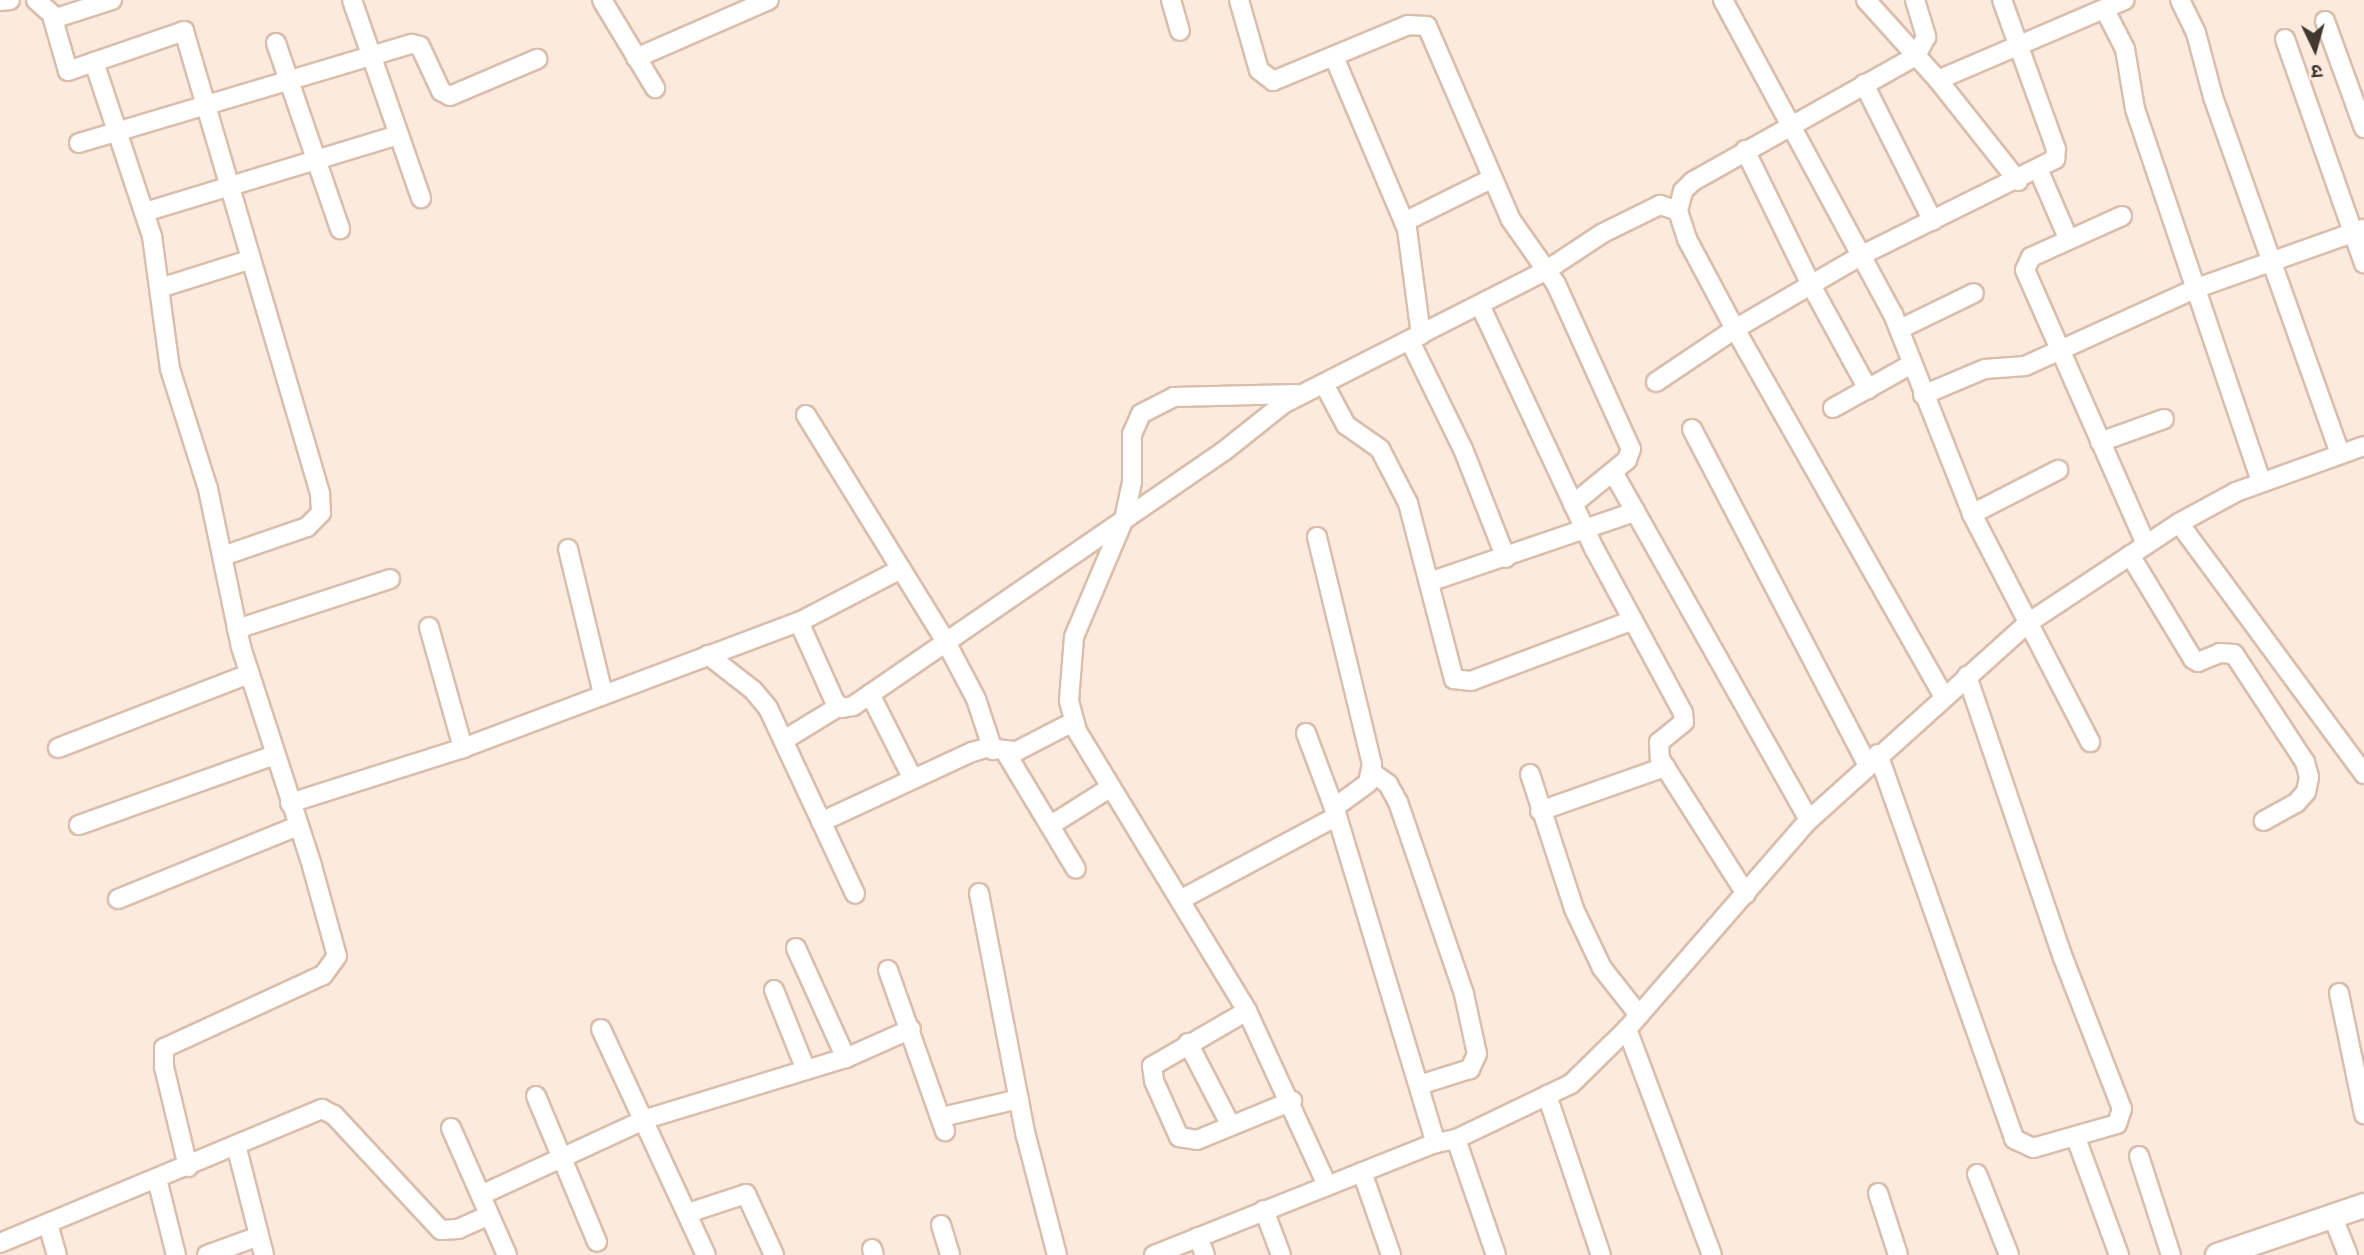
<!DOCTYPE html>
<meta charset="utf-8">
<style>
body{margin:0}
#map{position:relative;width:2364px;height:1255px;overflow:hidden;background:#fceadf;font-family:"Source Sans 3","Noto Sans Devanagari",sans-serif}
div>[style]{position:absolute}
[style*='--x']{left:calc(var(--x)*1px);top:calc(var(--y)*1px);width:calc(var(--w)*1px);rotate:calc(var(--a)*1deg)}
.roads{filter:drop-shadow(2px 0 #d9beac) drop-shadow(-2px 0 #d9beac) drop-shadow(0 2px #d9beac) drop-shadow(0 -2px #d9beac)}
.minor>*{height:18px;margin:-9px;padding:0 9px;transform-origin:9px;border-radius:9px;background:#fff}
.tertiary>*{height:23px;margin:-11.5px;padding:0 11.5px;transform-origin:11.5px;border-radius:11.5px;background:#fff}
span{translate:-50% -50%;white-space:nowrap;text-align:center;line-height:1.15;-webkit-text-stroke:7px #fceadf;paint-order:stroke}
.north{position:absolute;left:2280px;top:14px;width:70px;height:70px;-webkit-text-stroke:5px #fceadf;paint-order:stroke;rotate:175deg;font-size:19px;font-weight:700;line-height:28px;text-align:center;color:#433830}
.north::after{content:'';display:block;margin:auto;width:24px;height:32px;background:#433830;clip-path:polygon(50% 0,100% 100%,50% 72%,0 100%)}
</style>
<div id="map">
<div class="roads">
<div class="minor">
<i style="--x:36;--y:0;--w:25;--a:42"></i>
<i style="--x:112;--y:0;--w:62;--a:162.1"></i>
<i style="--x:53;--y:19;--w:54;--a:73.9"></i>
<i style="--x:68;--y:71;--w:123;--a:-19"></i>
<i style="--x:184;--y:31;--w:483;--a:73.6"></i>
<i style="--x:320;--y:494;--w:19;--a:87"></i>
<i style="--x:321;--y:513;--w:20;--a:135"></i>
<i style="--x:307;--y:527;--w:89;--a:161"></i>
<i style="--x:352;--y:0;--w:210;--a:70.8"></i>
<i style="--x:602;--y:0;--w:103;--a:58.9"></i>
<i style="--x:1171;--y:0;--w:32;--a:74"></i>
<i style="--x:1239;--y:0;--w:73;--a:74.1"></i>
<i style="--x:1259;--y:70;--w:18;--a:38"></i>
<i style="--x:1273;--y:81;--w:146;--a:-22.5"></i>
<i style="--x:1408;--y:25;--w:19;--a:3"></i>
<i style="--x:1427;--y:26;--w:211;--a:66.6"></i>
<i style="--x:1511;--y:220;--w:78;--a:54.9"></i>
<i style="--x:1556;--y:284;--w:181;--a:65.6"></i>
<i style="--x:1631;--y:449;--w:12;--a:110"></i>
<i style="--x:1627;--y:460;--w:70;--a:140.8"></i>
<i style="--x:1723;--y:0;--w:357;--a:61.6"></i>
<i style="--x:1893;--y:314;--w:215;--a:68.4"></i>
<i style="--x:1972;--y:514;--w:257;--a:62.6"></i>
<i style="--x:1866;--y:0;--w:108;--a:48"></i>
<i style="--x:1938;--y:80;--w:129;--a:51.6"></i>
<i style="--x:1915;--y:0;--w:39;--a:73"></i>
<i style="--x:1926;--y:37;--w:21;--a:118"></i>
<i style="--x:1916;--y:56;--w:256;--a:150.7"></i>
<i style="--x:1693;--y:181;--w:14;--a:135"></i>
<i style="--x:1683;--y:191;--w:21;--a:104"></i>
<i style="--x:1678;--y:211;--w:29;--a:72"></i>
<i style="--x:1687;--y:239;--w:102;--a:61.9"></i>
<i style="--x:1735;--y:329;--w:423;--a:60.4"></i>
<i style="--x:2180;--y:0;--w:37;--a:64"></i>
<i style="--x:2196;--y:33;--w:66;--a:75.1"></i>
<i style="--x:2213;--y:97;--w:378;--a:70.4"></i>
<i style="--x:0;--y:1;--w:10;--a:-6"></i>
<i style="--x:2105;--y:10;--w:44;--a:62.9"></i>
<i style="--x:2125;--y:49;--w:61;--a:80.5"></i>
<i style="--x:2135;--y:109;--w:393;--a:71.3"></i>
<i style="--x:2325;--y:21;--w:114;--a:70"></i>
<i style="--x:2285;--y:39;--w:238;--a:70.6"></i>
<i style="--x:276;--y:43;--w:197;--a:71"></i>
<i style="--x:1334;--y:57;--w:187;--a:67"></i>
<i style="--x:1407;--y:229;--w:107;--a:82.5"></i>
<i style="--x:636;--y:58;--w:145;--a:-23.6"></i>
<i style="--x:94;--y:62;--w:183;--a:71.6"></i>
<i style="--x:152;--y:236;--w:134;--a:82.3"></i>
<i style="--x:170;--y:369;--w:126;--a:72.4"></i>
<i style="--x:208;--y:489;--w:161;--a:78.2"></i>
<i style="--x:241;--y:647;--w:230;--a:72"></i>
<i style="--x:312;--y:866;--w:93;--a:74.5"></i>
<i style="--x:337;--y:956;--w:24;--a:126"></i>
<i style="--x:323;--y:975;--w:175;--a:155.3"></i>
<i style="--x:164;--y:1048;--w:19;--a:90"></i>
<i style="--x:164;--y:1067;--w:103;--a:76.5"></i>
<i style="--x:1938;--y:80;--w:203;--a:-23.2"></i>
<i style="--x:1864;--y:84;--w:153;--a:63.3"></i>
<i style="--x:79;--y:143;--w:347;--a:-16.6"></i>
<i style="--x:412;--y:44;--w:8;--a:14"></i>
<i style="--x:420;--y:46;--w:50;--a:65"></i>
<i style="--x:441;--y:91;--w:10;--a:29"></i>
<i style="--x:450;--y:96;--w:95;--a:-23"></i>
<i style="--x:1745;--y:150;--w:150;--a:63.9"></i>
<i style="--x:1811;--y:285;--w:119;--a:61.3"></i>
<i style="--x:2039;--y:171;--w:73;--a:66.6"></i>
<i style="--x:145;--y:212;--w:265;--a:-16.9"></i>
<i style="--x:2122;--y:216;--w:100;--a:155.7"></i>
<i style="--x:2031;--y:257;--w:14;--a:115"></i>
<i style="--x:2025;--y:270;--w:300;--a:66.2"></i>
<i style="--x:1404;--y:222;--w:99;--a:-26.3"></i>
<i style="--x:160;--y:288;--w:93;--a:-17.5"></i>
<i style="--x:1480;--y:305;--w:271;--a:64.9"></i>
<i style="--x:1595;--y:550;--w:185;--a:61.6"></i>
<i style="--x:1683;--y:713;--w:9;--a:84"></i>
<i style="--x:1684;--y:722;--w:32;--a:141"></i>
<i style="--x:1659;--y:742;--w:17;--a:87"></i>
<i style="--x:1660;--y:759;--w:160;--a:57.5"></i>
<i style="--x:1900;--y:329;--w:82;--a:-25.9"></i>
<i style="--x:1410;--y:341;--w:120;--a:63.9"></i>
<i style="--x:1463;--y:449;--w:117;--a:68.5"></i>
<i style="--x:1656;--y:382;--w:95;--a:-33.9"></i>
<i style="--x:1735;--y:329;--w:147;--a:-30.2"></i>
<i style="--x:1862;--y:255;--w:216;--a:-26.4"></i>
<i style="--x:2055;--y:159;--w:10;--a:-84"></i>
<i style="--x:2056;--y:149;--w:158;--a:-109.9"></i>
<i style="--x:1324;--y:384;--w:47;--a:61.8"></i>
<i style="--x:1346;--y:425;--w:42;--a:35.2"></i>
<i style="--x:1380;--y:449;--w:61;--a:62.6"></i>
<i style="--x:1408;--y:503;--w:182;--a:75.4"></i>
<i style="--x:1454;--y:679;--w:17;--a:7"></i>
<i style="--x:1471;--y:681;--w:173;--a:-20.6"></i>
<i style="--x:1296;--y:394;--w:122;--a:178.6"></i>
<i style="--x:1174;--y:397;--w:37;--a:153"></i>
<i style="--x:1141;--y:414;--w:22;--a:114"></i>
<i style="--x:1132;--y:434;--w:48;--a:90"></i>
<i style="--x:1132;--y:482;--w:38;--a:102"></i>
<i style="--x:1124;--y:519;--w:128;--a:113"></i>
<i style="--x:1074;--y:637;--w:64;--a:94.5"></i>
<i style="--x:1069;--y:701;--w:31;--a:75"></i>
<i style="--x:1077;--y:731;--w:328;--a:58.7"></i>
<i style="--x:1247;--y:1011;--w:192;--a:65.3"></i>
<i style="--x:1923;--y:395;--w:67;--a:-22.8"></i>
<i style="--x:1985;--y:369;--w:40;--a:-4.3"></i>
<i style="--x:2025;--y:366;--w:189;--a:-24.4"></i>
<i style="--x:2197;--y:288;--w:177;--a:-19.5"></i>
<i style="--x:1833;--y:408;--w:90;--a:-29.1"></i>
<i style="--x:806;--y:415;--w:267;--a:58.3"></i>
<i style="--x:946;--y:642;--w:64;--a:62.2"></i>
<i style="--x:976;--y:699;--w:54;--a:71.6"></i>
<i style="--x:1692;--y:429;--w:378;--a:62.4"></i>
<i style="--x:2100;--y:442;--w:68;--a:-19.8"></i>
<i style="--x:1613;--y:472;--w:399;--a:60.6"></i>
<i style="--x:1972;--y:514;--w:97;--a:-27.1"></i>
<i style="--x:2179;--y:523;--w:312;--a:53.6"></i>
<i style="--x:1317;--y:537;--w:234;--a:76.4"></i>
<i style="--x:1372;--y:764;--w:19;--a:102"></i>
<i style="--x:1368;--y:783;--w:42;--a:143.7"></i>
<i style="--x:568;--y:549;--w:149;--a:76.4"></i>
<i style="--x:2130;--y:555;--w:122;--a:58.8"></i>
<i style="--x:2193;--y:659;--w:6;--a:31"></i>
<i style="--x:2198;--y:662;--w:24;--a:-22"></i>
<i style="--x:2220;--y:653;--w:14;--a:4"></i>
<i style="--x:2234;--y:654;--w:129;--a:56.7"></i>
<i style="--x:2305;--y:762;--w:16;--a:75"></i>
<i style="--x:2309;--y:777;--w:15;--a:101"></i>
<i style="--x:2306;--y:792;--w:15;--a:132"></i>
<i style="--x:2296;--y:803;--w:37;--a:151"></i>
<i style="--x:1429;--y:582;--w:218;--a:-18.8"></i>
<i style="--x:799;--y:622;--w:88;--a:65.8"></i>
<i style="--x:835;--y:702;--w:9;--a:41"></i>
<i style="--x:842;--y:708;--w:11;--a:-10"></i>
<i style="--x:853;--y:706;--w:450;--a:-34.5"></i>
<i style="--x:1224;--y:451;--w:75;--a:-38.5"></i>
<i style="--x:1283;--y:404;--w:296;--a:-26.9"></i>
<i style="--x:1547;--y:270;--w:67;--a:-33.5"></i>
<i style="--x:1603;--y:233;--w:64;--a:-26.2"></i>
<i style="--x:1660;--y:205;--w:19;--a:18"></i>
<i style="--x:429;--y:627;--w:126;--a:74.3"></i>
<i style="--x:237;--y:629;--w:161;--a:-18.1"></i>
<i style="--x:708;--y:655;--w:57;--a:37.9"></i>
<i style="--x:753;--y:690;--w:23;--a:50"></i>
<i style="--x:768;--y:708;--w:205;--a:64.9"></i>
<i style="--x:870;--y:694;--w:95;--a:63.2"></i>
<i style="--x:1306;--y:733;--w:89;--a:69.5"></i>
<i style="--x:1337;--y:816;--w:342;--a:73.2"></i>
<i style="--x:784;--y:740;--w:63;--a:-31.4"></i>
<i style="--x:58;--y:748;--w:205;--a:-21.2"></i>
<i style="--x:1006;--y:753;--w:135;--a:58.9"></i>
<i style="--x:1878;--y:754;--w:408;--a:70.5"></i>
<i style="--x:2014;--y:1139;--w:21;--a:25"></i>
<i style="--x:2033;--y:1148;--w:87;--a:-15.9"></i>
<i style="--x:2117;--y:1124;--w:16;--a:-72"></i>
<i style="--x:2122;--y:1109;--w:162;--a:-111.3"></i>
<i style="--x:2063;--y:958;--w:298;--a:-108.8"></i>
<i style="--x:1373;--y:773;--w:19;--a:36"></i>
<i style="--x:1388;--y:784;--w:21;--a:61"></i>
<i style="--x:1398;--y:802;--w:203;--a:71"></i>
<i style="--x:1464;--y:994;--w:61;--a:77.8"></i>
<i style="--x:1477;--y:1054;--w:17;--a:115"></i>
<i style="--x:1470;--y:1069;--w:53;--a:162.6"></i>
<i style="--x:1530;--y:774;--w:142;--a:71.9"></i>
<i style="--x:1574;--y:909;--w:65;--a:64.6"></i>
<i style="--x:1602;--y:968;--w:60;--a:51.8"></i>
<i style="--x:290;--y:803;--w:182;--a:-17.6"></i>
<i style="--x:463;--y:748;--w:359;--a:-20.6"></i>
<i style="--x:799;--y:622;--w:115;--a:-27.5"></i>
<i style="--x:1540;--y:811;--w:133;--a:-19.4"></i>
<i style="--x:821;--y:822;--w:166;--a:-24.9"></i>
<i style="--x:972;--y:752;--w:15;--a:-16"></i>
<i style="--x:986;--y:748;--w:31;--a:6"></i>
<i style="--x:1017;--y:751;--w:63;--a:-27.4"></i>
<i style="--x:79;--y:825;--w:207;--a:-19.7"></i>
<i style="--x:1051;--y:825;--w:71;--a:-32.3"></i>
<i style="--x:979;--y:893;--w:248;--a:79.1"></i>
<i style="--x:1026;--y:1136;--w:123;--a:75.4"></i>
<i style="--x:118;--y:899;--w:194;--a:-22.1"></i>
<i style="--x:1180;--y:900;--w:178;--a:-28.1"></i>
<i style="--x:796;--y:948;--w:121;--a:65.6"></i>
<i style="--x:888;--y:970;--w:171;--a:70.5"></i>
<i style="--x:774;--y:990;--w:86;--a:68.2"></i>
<i style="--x:2339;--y:993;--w:124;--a:78.3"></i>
<i style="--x:1247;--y:1011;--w:110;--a:149.9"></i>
<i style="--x:1152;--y:1066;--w:15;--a:82"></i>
<i style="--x:1154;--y:1081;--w:61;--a:65.9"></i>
<i style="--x:1179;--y:1137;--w:18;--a:9"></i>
<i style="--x:1197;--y:1140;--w:103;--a:-22.3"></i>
<i style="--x:601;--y:1029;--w:249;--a:65.1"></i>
<i style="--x:1627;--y:1029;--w:241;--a:69.4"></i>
<i style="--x:1188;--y:1043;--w:93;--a:62.6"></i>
<i style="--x:1547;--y:1095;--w:169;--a:71.4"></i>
<i style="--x:536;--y:1096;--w:158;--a:67.3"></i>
<i style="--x:942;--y:1117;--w:79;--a:-13.2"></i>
<i style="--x:451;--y:1128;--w:139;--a:66.2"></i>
<i style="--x:2076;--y:1138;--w:125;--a:69.8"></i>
<i style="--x:1456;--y:1139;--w:123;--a:71"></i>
<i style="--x:236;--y:1145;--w:114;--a:75.7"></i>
<i style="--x:2139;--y:1156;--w:104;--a:72.1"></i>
<i style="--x:1362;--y:1172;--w:88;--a:70.7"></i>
<i style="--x:1977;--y:1174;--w:87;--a:68.4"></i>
<i style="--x:157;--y:1179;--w:78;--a:76"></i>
<i style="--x:1878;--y:1193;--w:65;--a:72.1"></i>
<i style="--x:481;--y:1195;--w:182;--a:-24.7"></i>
<i style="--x:646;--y:1119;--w:209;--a:-17"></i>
<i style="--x:846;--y:1058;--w:71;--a:-24"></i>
<i style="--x:1264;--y:1210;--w:48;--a:69.3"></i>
<i style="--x:688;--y:1213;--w:61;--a:-18.1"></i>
<i style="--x:746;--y:1194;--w:67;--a:65.3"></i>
<i style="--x:2332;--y:1215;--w:43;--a:68.2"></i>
<i style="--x:48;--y:1224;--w:32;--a:74"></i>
<i style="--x:941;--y:1225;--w:31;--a:73"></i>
<i style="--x:1198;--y:1237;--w:19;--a:69"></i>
<i style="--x:0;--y:1243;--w:349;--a:-22.6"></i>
<i style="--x:322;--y:1109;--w:13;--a:27"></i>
<i style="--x:334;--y:1115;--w:157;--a:47.1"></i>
<i style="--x:441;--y:1230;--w:17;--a:-3"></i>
<i style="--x:458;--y:1229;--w:34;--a:-24"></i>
<i style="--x:872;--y:1249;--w:6;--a:72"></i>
<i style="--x:207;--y:1255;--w:55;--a:-20.1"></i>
<i style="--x:1154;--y:1255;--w:303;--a:-21.7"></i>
<i style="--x:1436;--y:1143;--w:20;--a:-11"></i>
<i style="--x:1456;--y:1139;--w:127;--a:-25.6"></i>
<i style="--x:1571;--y:1084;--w:78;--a:-44.5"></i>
<i style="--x:1627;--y:1029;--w:277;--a:-49"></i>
<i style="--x:1809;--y:820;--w:295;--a:-42"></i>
<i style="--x:2028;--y:623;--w:181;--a:-33.5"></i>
<i style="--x:2179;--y:523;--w:65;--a:-28.5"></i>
<i style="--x:2236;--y:492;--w:136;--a:-19.8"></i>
</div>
<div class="tertiary">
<i style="--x:2217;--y:1255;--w:155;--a:-18.8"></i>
</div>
</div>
<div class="north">उ</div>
</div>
